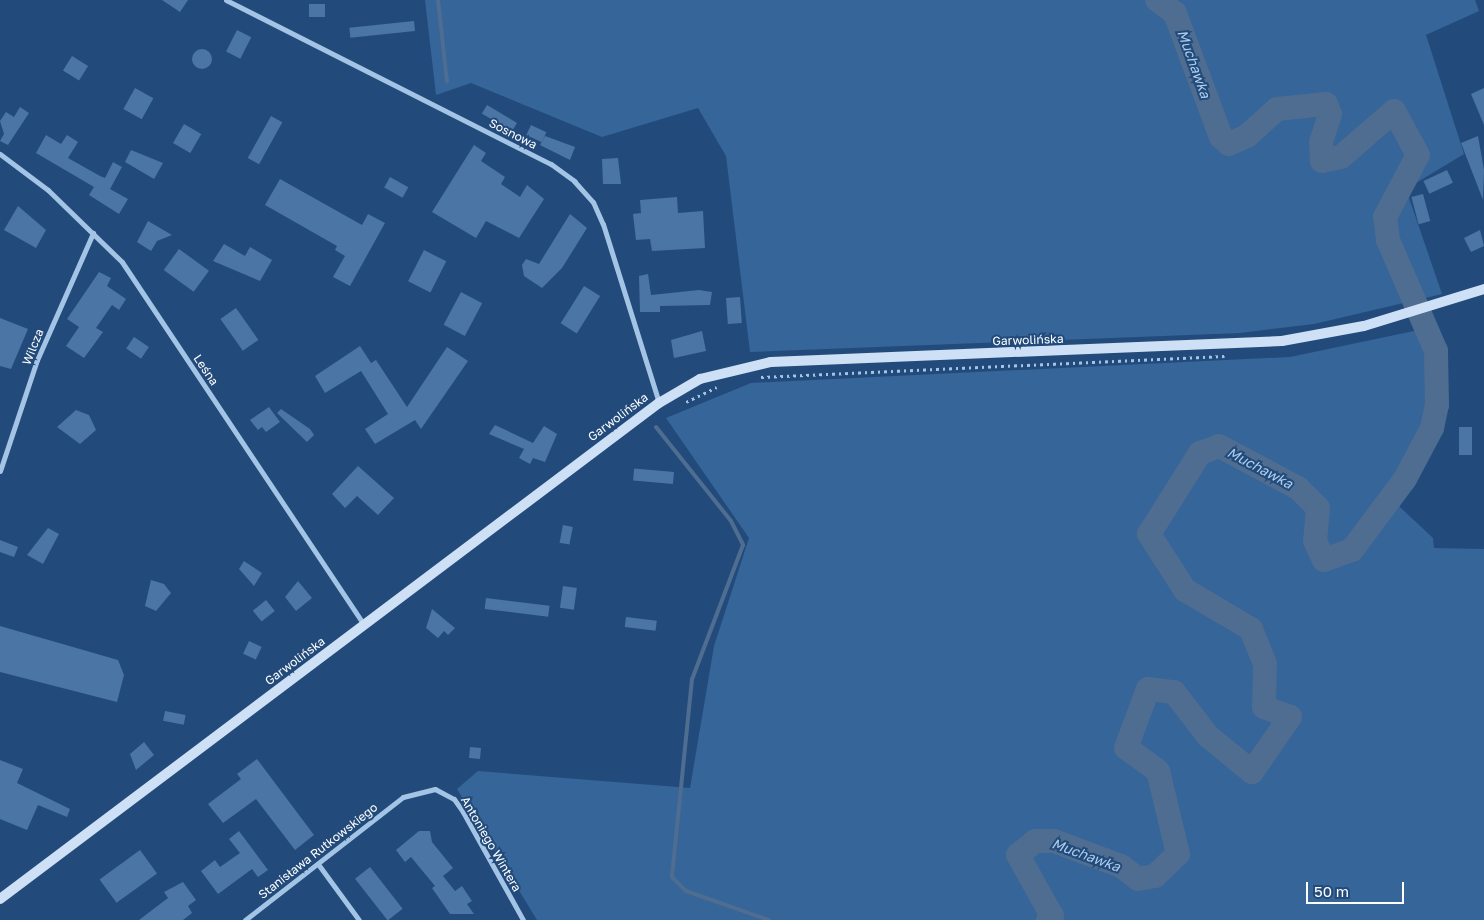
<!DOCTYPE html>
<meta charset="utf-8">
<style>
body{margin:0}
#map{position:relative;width:1484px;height:920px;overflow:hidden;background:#224b7b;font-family:"Golos Text",sans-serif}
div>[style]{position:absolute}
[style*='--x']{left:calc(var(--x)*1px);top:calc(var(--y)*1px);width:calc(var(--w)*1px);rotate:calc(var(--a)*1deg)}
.green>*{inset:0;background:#356599}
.stream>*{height:4px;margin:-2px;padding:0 2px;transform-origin:2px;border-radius:2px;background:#4e6d90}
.river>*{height:24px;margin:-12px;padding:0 12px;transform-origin:12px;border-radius:12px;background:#4e6d90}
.building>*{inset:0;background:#4a75a4;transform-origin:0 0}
.round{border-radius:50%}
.path>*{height:2.5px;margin-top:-1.25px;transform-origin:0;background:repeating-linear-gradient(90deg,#a4c4e5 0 2.5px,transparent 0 6.5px)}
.street>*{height:5px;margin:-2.5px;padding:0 2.5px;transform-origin:2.5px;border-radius:2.5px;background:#a4c4e5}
.secondary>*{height:10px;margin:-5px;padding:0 5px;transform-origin:5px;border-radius:5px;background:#cee0f5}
span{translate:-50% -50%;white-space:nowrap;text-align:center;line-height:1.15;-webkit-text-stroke:4px #224b7b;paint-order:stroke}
.street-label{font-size:12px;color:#fff}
.water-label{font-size:14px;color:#afceed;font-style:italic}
.scale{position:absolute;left:1306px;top:882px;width:98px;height:22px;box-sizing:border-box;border:2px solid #fff;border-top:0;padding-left:6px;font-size:15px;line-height:18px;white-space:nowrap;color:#fff;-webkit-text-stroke:4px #224b7b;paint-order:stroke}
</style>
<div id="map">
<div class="green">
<i style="clip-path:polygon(425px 0,1475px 0,1479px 11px,1426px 35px,1464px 154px,1406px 189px,1442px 294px,1314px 324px,1240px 333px,750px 352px,726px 156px,698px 108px,602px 137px,471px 83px,436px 95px)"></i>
<i style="clip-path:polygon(1420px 326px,1431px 371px,1428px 413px,1403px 470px,1386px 494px,1433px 538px,1434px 548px,1484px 549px,1484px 920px,537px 920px,457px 789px,478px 771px,690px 788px,714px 646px,749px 538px,666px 418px,751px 383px,1290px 357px,1414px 331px)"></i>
</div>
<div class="stream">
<i style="--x:438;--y:0;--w:82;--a:83.7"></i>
<i style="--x:656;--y:427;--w:120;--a:51.4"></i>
<i style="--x:731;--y:521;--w:27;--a:63"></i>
<i style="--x:743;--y:545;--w:143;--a:110.8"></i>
<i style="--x:692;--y:679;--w:199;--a:95.8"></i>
<i style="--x:672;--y:877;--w:20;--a:45"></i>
<i style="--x:686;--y:891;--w:88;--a:19.3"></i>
</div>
<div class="river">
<i style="--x:1048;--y:920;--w:6;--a:-45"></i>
<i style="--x:1052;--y:916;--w:70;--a:-119.1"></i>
<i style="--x:1018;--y:855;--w:22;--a:-39"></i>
<i style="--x:1035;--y:841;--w:19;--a:0"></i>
<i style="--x:1054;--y:841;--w:72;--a:20.5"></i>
<i style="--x:1121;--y:866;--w:21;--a:37"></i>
<i style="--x:1138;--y:879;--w:17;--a:-10"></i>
<i style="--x:1155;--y:876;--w:32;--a:-44"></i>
<i style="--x:1178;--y:854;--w:85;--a:-103.5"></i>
<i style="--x:1158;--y:771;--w:39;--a:-144"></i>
<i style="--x:1126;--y:748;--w:63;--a:-69.6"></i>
<i style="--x:1148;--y:689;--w:26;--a:7"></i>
<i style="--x:1174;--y:692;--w:56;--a:52.3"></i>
<i style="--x:1208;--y:736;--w:57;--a:39.3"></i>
<i style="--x:1252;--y:772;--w:67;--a:-55.4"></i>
<i style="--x:1290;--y:717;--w:28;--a:-159"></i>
<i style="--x:1264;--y:707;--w:43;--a:-88.7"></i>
<i style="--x:1265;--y:664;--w:38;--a:-112"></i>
<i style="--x:1251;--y:629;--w:77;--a:-149.4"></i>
<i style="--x:1185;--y:590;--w:67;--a:-122.7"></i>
<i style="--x:1149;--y:534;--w:96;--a:-57.8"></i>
<i style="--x:1200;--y:453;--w:20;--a:-20"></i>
<i style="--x:1219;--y:446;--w:89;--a:28"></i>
<i style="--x:1298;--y:488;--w:28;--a:45"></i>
<i style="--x:1318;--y:508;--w:33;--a:95"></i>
<i style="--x:1315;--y:541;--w:21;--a:65"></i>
<i style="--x:1324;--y:560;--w:30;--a:-20"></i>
<i style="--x:1352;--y:550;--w:89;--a:-53.3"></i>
<i style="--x:1405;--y:479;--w:58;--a:-62.1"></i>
<i style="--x:1432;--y:428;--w:24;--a:-78"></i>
<i style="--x:1437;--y:405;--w:54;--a:-91.1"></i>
<i style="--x:1436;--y:351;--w:121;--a:-113.4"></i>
<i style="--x:1388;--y:240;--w:23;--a:-97"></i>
<i style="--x:1385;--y:217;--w:70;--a:-62"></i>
<i style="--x:1418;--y:155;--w:50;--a:-118.6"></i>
<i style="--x:1394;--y:111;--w:70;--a:139"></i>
<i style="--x:1341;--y:157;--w:19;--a:168"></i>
<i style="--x:1322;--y:161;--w:19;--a:-93"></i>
<i style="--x:1321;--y:142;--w:29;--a:-72"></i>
<i style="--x:1330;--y:114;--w:11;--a:-112"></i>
<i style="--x:1326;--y:104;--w:49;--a:174.2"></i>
<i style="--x:1277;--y:109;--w:40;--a:138"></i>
<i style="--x:1247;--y:136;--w:20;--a:156"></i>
<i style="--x:1229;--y:144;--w:11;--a:-139"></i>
<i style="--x:1221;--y:137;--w:132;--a:-110.4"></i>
<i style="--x:1175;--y:13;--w:22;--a:-144"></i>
</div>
<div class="building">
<i style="clip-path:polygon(162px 0,188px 0,180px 12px)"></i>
<i style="left:309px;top:4px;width:16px;height:13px"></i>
<i style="left:414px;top:21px;width:10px;height:65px;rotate:84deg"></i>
<i style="left:237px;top:30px;width:16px;height:24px;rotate:27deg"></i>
<i class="round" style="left:192px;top:49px;width:20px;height:20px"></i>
<i style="left:72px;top:56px;width:19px;height:17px;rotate:32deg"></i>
<i style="left:135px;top:88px;width:21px;height:24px;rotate:29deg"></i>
<i style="clip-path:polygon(1484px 88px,1484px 125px,1471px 94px)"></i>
<i style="left:487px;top:105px;width:35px;height:10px;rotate:31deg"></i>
<i style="clip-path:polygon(20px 107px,29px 113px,8px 145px,0 141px,4px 134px,0 121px,6px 112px,14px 117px)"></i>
<i style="left:271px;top:116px;width:13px;height:48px;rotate:29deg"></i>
<i style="left:184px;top:124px;width:20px;height:22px;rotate:30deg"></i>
<i style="left:531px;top:125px;width:17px;height:11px;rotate:25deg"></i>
<i style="clip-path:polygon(46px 135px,61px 144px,67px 135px,78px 142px,68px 158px,100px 176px,105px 178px,113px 162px,122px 167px,110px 189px,128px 199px,119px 214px,89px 195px,94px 187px,36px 153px)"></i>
<i style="clip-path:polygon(545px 136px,575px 147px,570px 160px,540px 145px)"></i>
<i style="clip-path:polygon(1478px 136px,1484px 170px,1483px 200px,1461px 143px)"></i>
<i style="clip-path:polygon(474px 145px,486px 153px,481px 161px,505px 177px,501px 184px,520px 197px,527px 185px,544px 199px,519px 238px,486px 221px,476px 238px,432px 212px)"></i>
<i style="clip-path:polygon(131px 150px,163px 163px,154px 179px,125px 162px)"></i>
<i style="clip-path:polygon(618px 158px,621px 184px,603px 184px,602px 159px)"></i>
<i style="left:1447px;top:170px;width:14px;height:26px;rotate:65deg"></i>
<i style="left:390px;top:177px;width:21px;height:12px;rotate:29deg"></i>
<i style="clip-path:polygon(280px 179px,362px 225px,368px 214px,385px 223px,350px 286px,333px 277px,345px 256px,335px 250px,337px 246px,265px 205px)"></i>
<i style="left:1423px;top:194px;width:28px;height:12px;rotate:75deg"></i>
<i style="clip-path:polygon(677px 197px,678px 213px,703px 211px,705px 248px,652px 251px,650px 239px,636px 240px,633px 214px,641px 213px,640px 200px)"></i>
<i style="clip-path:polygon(18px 206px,46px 230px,36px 248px,4px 230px)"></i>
<i style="clip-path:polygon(570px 214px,587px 228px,562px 268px,542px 288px,524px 276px,522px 265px,526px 259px,539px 264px)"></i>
<i style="clip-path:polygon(148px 221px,172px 235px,157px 241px,151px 251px,137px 242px)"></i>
<i style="clip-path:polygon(1480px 230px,1484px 246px,1471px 252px,1464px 238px)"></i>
<i style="clip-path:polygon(224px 244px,245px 256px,250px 247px,272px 260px,260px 281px,213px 261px)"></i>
<i style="left:179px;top:249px;width:37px;height:26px;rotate:36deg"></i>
<i style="left:424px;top:250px;width:25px;height:35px;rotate:27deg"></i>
<i style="clip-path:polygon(99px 272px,111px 278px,107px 286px,126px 299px,119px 310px,112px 305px,96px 328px,103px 332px,84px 358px,66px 346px,79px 327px,67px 319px)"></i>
<i style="clip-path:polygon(648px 274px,651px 295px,699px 290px,712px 292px,710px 305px,660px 306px,660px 312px,640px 312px,639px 276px)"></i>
<i style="left:584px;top:286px;width:19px;height:44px;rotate:32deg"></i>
<i style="left:461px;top:292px;width:24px;height:37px;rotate:28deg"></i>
<i style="left:740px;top:297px;width:26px;height:14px;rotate:86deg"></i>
<i style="left:236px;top:308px;width:39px;height:19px;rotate:55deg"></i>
<i style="clip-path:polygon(0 318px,28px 329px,11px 369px,0 366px)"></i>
<i style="clip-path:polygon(702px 331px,706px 351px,674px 358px,671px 340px)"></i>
<i style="left:134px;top:337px;width:18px;height:14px;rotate:34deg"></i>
<i style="clip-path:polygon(360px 346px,371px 363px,376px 360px,407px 407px,447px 347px,468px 361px,421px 429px,415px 420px,375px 444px,365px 429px,388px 414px,361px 371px,325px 393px,315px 376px)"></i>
<i style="clip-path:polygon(269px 407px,280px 422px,266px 432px,262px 427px,258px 430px,250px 420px)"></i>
<i style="clip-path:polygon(281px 409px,310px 429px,314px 435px,307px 442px,277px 413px)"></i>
<i style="clip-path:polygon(76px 410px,89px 415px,96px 430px,80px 444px,57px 427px)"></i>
<i style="clip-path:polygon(495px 425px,533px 443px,544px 426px,557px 434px,545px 462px,533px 458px,530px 464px,519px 458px,524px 449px,489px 434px)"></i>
<i style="left:1459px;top:427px;width:13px;height:28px"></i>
<i style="clip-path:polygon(358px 466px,394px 498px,378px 515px,357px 496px,345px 508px,332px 494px)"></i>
<i style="left:674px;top:472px;width:12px;height:40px;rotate:95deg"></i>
<i style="left:563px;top:525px;width:10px;height:18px;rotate:11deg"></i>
<i style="clip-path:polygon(48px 528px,59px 534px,43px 564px,27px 555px)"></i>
<i style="clip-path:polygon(0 540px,18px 547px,14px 557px,0 552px)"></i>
<i style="clip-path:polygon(244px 561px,262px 573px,254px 586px,239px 569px)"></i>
<i style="clip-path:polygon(151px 580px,164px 584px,171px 593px,156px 611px,145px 606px)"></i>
<i style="clip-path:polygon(298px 581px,312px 598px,296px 611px,285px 597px)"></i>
<i style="left:563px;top:586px;width:14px;height:22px;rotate:8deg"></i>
<i style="left:486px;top:598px;width:64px;height:11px;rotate:7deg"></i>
<i style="left:266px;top:600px;width:14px;height:17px;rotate:51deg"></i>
<i style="clip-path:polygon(432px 609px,455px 628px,448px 635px,444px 631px,438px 638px,426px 628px)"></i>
<i style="left:626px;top:617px;width:31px;height:10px;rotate:7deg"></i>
<i style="clip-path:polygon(0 626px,118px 660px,124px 675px,117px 702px,0 672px)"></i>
<i style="left:249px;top:641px;width:14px;height:14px;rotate:25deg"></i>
<i style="left:165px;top:711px;width:21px;height:10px;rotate:11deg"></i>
<i style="clip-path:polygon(144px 742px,154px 755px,136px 770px,130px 754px)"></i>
<i style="left:470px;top:747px;width:11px;height:11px;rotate:5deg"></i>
<i style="clip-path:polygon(257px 759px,314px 835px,295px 850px,256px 799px,223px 823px,208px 804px,241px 779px,237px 774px)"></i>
<i style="clip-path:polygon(0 760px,23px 769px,17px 783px,70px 809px,67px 817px,38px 805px,27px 830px,0 819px)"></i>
<i style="clip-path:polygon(239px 831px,268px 870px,258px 877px,252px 869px,218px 894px,201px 871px,215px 860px,220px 867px,240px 853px,229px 839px)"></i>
<i style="clip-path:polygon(419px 831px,430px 831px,432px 842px,453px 868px,443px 876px,455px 891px,462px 886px,472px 901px,467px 904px,474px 914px,450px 914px,432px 888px,435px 886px,411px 857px,405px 862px,396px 850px)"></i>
<i style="left:140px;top:850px;width:29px;height:50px;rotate:54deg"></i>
<i style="left:370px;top:867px;width:53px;height:19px;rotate:52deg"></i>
<i style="clip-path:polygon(183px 882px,196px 900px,188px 906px,192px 913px,183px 920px,139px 920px,168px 898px,164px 892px)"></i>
</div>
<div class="path">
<i style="--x:761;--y:377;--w:464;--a:-2.6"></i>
<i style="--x:686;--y:402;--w:34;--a:-26"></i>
</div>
<div class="street">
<i style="--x:226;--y:0;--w:364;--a:26.8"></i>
<i style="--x:551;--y:164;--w:29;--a:36"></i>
<i style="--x:574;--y:181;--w:28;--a:48"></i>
<i style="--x:593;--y:202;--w:24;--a:66"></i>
<i style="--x:603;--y:224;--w:188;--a:72.6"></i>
<i style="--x:0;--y:154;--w:60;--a:36.9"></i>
<i style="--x:48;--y:190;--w:103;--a:44.2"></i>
<i style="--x:122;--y:262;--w:436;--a:56.3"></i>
<i style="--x:0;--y:471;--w:117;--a:-71.6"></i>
<i style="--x:37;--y:360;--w:139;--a:-66.2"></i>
<i style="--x:318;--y:864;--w:69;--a:53.8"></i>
<i style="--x:245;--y:920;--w:200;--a:-37.9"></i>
<i style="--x:403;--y:797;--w:33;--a:-14"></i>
<i style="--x:435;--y:789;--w:21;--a:28"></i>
<i style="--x:454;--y:799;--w:16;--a:55"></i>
<i style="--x:463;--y:812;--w:124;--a:60.9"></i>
</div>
<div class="secondary">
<i style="--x:0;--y:899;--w:825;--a:-36.97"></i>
<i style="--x:659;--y:403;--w:48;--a:-30.3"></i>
<i style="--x:700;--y:379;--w:73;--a:-13.5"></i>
<i style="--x:771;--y:362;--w:511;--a:-2.35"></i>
<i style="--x:1282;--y:341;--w:83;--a:-10.4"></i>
<i style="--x:1364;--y:326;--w:126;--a:-17.1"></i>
</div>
<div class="street-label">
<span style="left:513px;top:134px;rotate:27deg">Sosnowa</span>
<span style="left:1028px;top:340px;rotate:-2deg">Garwolińska</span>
<span style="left:33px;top:347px;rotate:-68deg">Wilcza</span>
<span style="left:206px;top:370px;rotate:56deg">Leśna</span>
<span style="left:618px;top:417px;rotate:-37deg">Garwolińska</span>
<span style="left:295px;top:661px;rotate:-37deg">Garwolińska</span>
<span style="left:491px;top:844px;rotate:60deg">Antoniego Wintera</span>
<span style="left:318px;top:851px;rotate:-38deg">Stanisława Rutkowskiego</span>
</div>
<div class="water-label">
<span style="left:1194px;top:64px;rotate:70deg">Muchawka</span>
<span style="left:1260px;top:468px;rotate:28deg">Muchawka</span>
<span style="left:1086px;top:855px;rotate:20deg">Muchawka</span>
</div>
<div class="scale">50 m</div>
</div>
